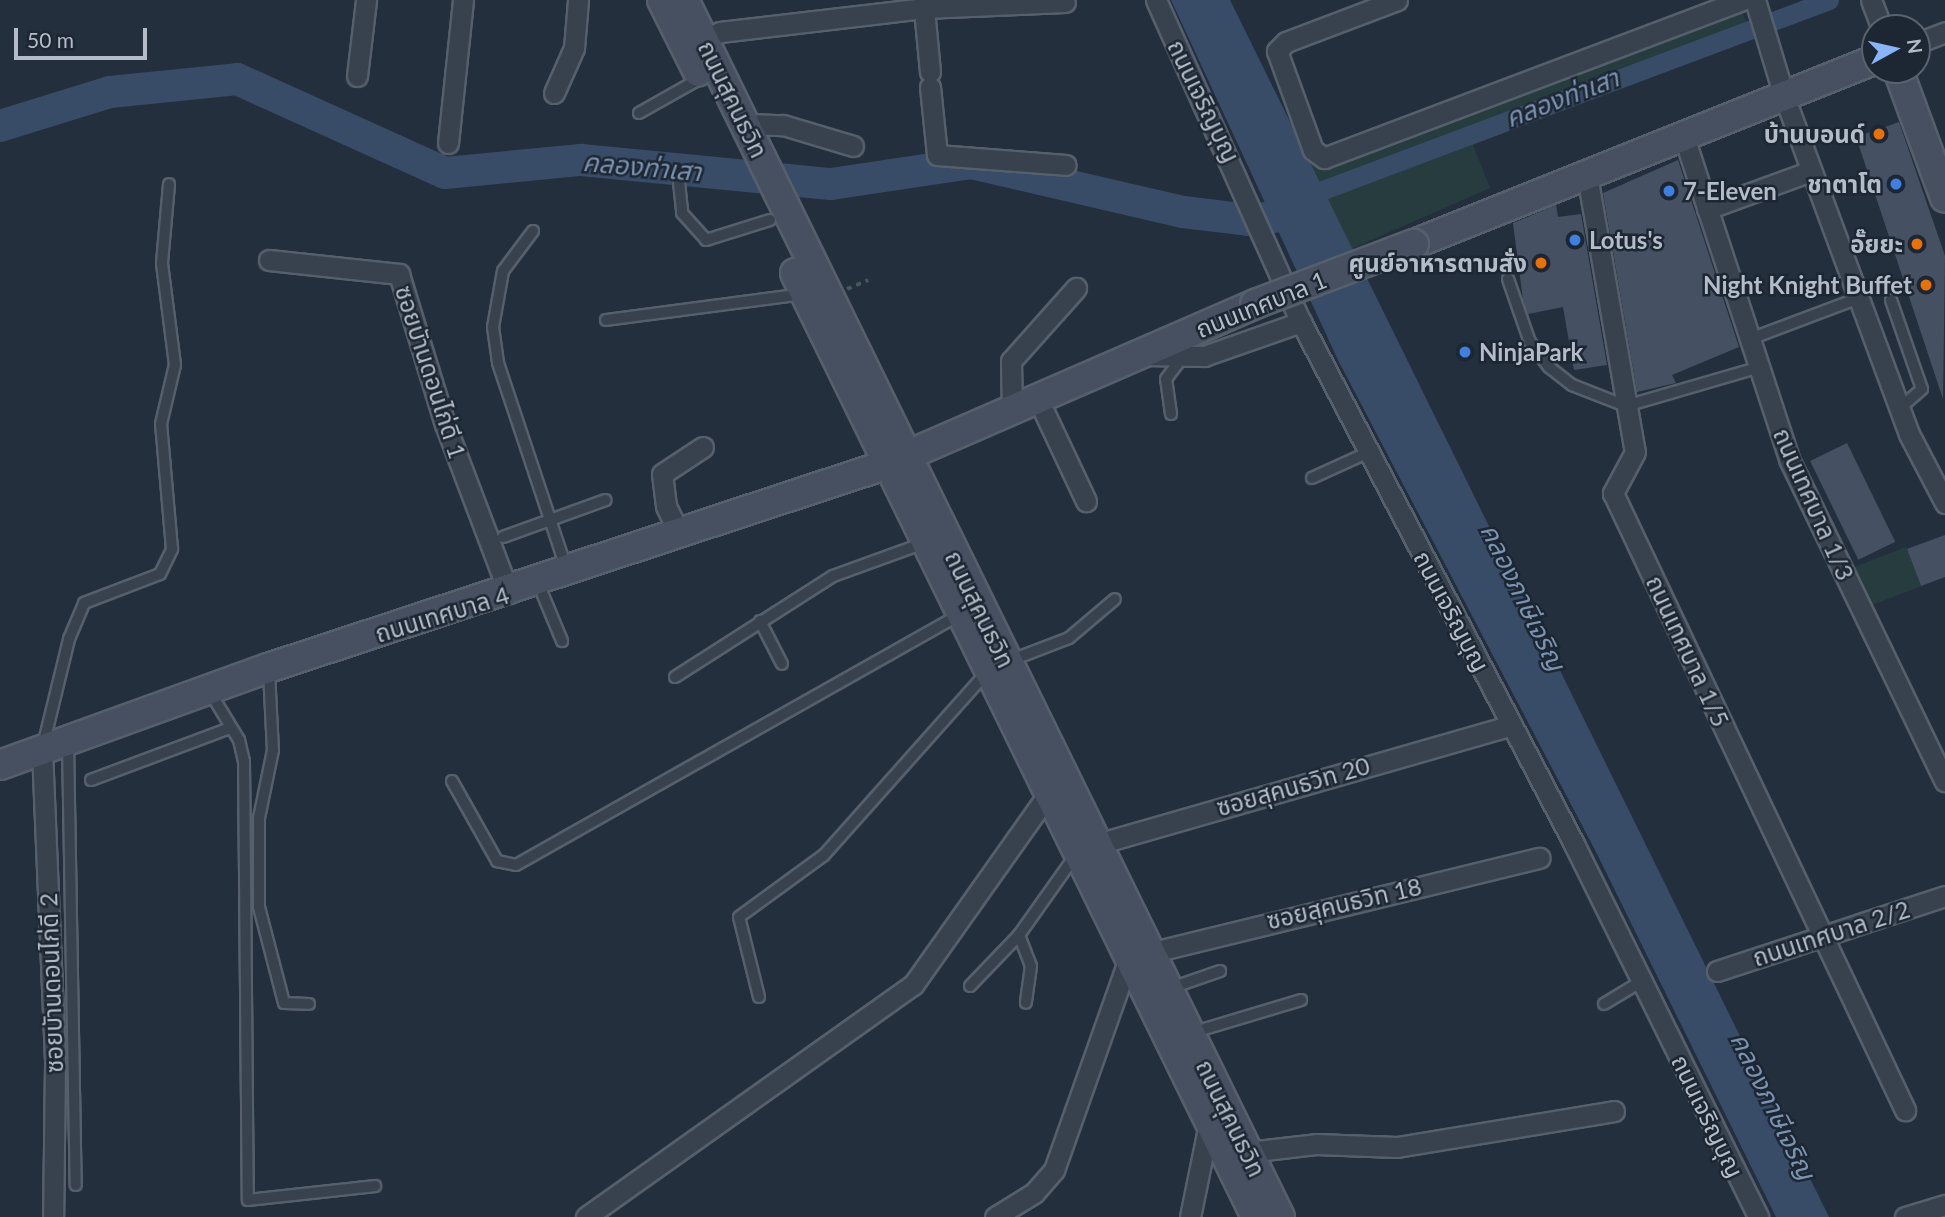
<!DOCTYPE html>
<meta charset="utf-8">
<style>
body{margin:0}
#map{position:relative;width:1945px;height:1217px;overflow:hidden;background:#242f3e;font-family:Lato,"Noto Sans Thai",sans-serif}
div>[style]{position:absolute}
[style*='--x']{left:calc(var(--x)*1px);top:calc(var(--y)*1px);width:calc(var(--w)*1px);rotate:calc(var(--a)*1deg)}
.green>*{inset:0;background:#263c3f;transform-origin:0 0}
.water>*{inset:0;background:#394c67}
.canal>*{height:19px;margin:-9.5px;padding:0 9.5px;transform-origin:9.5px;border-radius:9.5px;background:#394c67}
.river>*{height:32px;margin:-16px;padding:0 16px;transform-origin:16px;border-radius:16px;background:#394c67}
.building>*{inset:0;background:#455162;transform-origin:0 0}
.path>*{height:3.5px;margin-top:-1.75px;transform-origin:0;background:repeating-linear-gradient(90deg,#44595c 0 5px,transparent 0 10px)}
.roads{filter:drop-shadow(2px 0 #565f6c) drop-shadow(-2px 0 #565f6c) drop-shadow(0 2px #565f6c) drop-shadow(0 -2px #565f6c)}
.lane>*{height:10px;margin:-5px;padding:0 5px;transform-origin:5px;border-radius:5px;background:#38414e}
.street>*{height:19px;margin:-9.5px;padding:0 9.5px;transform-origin:9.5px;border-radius:9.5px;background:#38414e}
.secondary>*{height:28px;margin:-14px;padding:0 14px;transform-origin:14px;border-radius:14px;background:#465061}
.bridges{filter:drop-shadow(2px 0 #565f6c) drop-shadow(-2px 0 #565f6c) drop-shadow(0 2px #565f6c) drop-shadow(0 -2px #565f6c)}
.secondary-bridge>*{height:28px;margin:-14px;padding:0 14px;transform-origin:14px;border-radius:14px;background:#465061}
.dots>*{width:19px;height:19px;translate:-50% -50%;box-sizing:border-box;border:4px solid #1d2633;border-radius:50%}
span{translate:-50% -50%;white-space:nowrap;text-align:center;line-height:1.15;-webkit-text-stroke:5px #1d2633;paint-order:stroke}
.street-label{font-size:24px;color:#b4bcc9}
.poi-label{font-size:24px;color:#b4bcc9;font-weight:700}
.right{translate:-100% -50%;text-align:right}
.left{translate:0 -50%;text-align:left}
.water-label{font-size:26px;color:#7c92b1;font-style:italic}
.north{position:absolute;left:1861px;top:14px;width:70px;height:70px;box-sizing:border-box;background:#1d2633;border:2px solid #59626f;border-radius:50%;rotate:82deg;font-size:19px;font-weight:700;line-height:28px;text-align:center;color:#b4bcc9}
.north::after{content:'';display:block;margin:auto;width:24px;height:32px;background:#8ab4f8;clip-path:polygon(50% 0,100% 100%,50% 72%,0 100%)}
.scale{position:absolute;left:14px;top:28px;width:133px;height:32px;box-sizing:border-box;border:4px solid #b4bcc9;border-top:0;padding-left:9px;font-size:21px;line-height:24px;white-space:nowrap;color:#b4bcc9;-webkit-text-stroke:5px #1d2633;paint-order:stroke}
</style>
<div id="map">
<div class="green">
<i style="clip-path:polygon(1741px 8px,1752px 36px,1473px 145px,1490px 188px,1351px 249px,1308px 163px)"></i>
<i style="left:1906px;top:547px;width:42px;height:57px;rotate:69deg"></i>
</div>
<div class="water">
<i style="clip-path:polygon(1171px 0,1230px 0,1829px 1217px,1776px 1217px,1596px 852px,1339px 362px)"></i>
</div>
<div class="canal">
<i style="--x:1299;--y:199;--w:566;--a:-20.58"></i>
</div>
<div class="river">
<i style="--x:0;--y:126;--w:115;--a:-17.2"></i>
<i style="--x:110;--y:92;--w:128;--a:-5.8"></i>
<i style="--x:237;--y:79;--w:228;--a:24.3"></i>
<i style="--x:445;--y:173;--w:137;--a:-5.5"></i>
<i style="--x:581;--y:160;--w:251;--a:5.5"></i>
<i style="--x:831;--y:184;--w:142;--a:-8.5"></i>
<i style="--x:971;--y:163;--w:218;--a:13"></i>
<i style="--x:1183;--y:212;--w:66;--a:6.9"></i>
<i style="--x:1249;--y:220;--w:54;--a:-7.4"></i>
</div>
<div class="building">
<i style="clip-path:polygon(1899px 122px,1945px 256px,1943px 399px,1856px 137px)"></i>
<i style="clip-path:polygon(1678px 160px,1739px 347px,1672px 375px,1676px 383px,1637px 392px,1603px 193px)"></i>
<i style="clip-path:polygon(1556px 205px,1558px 217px,1581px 214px,1607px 365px,1574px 370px,1563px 307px,1528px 314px,1523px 300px,1513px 223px)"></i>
<i style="left:1847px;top:443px;width:110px;height:41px;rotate:64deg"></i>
<i style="clip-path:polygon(1945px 535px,1945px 577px,1921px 586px,1907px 549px)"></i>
</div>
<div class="path">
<i style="--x:847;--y:289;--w:23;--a:-23"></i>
</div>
<div class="roads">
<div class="lane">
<i style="--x:639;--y:113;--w:71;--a:-29.4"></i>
<i style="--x:679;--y:182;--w:31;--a:84"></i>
<i style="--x:682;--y:213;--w:36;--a:48"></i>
<i style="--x:706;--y:240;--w:67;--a:-17.4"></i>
<i style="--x:533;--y:231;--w:50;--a:126.9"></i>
<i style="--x:503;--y:271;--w:57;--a:100.1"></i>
<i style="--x:493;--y:327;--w:36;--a:82"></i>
<i style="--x:498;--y:363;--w:216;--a:71.6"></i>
<i style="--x:1508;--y:279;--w:67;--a:70.8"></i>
<i style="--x:1530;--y:342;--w:31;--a:53"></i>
<i style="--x:1549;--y:367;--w:29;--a:38"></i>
<i style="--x:1572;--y:385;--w:58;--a:21.3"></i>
<i style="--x:1626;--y:406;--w:140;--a:-16.2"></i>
<i style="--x:1891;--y:300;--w:94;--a:70.8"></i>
<i style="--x:1922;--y:389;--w:29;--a:139"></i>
<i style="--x:606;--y:320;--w:200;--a:-7.5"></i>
<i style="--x:1750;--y:339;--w:116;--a:-20.6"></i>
<i style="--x:1171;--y:414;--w:35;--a:-98"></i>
<i style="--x:1166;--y:379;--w:26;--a:-53"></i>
<i style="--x:1312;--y:478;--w:63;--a:-24.5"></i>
<i style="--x:503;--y:537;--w:109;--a:-19.8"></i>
<i style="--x:538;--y:583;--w:63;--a:67.5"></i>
<i style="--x:760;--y:621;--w:48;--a:62.9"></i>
<i style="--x:1009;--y:661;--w:64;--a:-21"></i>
<i style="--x:1069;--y:638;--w:60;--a:-40.3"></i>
<i style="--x:269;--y:672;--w:78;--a:87.1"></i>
<i style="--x:273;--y:750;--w:69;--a:101.6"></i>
<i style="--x:259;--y:818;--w:89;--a:90"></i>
<i style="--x:259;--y:907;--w:99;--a:75.4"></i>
<i style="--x:284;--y:1003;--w:25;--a:2"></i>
<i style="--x:675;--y:677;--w:188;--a:-32.6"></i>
<i style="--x:833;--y:576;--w:97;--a:-19.9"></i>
<i style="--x:210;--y:692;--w:56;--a:58.9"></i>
<i style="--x:239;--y:740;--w:22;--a:77"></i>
<i style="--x:244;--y:761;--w:439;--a:89.5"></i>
<i style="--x:248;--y:1200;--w:128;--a:-6.3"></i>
<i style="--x:68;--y:744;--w:441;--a:89"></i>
<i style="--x:43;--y:746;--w:110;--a:-76.3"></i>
<i style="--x:69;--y:639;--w:39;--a:-67"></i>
<i style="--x:84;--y:603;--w:81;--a:-20.9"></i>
<i style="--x:160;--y:574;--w:28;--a:-64"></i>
<i style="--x:172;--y:549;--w:125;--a:-95"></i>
<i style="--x:161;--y:424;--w:61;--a:-76.7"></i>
<i style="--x:175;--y:365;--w:103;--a:-97.3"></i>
<i style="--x:162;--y:263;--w:79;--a:-84.9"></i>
<i style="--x:91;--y:780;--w:148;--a:-20.5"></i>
<i style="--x:452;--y:781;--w:92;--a:60.6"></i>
<i style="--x:497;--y:861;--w:19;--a:12"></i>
<i style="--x:516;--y:865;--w:509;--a:-29.44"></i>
<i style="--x:1019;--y:935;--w:33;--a:69"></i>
<i style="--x:1031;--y:966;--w:37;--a:98"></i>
<i style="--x:970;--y:986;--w:71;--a:-46.1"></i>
<i style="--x:1019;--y:935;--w:97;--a:-54.7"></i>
<i style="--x:1171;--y:988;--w:52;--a:-19.1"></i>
<i style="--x:759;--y:997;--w:82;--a:-104"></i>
<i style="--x:739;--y:917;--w:105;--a:-36.1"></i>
<i style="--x:824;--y:855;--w:245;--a:-48.3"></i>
<i style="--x:1604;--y:1004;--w:44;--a:-31.2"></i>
<i style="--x:1191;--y:1033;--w:115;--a:-16.7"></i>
</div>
<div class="street">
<i style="--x:1156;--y:0;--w:353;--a:65.8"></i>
<i style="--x:1301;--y:322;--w:591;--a:62.39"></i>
<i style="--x:1575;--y:846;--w:414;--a:63.7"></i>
<i style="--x:1397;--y:0;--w:119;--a:159.3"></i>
<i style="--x:1286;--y:42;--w:13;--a:135"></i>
<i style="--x:1277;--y:51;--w:105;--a:70"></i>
<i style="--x:1313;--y:150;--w:14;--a:36"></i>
<i style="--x:1324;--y:158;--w:447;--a:-20.7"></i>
<i style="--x:1755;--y:0;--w:100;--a:73.2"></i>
<i style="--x:1784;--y:96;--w:360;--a:69.7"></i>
<i style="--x:1909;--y:434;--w:78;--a:62.4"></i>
<i style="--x:1871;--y:0;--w:30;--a:69"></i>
<i style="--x:692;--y:43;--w:30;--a:-21"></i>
<i style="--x:720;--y:32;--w:205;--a:-6.7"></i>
<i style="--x:924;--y:8;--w:8;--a:-90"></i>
<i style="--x:1917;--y:43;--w:30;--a:-21"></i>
<i style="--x:930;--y:72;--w:64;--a:-95.4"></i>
<i style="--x:924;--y:8;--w:141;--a:-2.4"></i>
<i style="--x:357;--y:76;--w:77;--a:-83.2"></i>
<i style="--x:930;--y:87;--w:68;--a:84.1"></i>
<i style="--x:937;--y:155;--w:129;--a:4.4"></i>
<i style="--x:554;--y:93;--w:49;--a:-66"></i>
<i style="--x:574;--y:48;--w:48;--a:-85.2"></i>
<i style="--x:746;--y:124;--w:37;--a:2"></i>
<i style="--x:783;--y:125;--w:73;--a:16.7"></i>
<i style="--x:1684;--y:137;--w:339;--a:71.9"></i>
<i style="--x:1789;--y:459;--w:358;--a:64.2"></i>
<i style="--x:448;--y:143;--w:144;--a:-84"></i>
<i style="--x:1587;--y:175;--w:281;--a:80.2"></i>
<i style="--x:1635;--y:452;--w:47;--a:118.2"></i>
<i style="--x:1613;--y:493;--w:683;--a:64.67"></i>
<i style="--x:1707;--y:209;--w:111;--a:-20.1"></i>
<i style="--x:269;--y:260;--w:131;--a:6.1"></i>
<i style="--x:399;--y:274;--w:157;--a:73"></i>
<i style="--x:445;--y:424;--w:181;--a:69.3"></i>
<i style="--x:1144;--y:355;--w:60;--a:1"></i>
<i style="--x:1204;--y:356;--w:103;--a:-19.3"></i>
<i style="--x:1038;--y:399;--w:113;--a:64.8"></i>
<i style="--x:1012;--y:410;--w:49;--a:-91.2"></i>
<i style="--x:1011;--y:361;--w:98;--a:-48.3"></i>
<i style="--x:680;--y:535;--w:32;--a:-116"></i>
<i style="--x:666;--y:506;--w:32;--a:-97"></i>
<i style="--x:662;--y:474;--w:49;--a:-33.4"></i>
<i style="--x:42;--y:750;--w:314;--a:87.6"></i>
<i style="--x:55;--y:1064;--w:153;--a:90.7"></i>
<i style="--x:1087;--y:847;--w:442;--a:-16"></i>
<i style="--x:1149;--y:953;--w:402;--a:-13.7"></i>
<i style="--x:1717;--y:971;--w:240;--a:-18.2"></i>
<i style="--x:1248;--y:1152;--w:68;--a:-6.7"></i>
<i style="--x:1316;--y:1144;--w:81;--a:2.1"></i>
<i style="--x:1397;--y:1147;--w:220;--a:-9.4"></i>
<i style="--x:586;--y:1217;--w:401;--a:-35.4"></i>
<i style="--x:913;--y:985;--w:234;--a:-54.7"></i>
<i style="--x:995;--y:1217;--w:46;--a:-31.6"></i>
<i style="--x:1034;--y:1193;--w:30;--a:-49"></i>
<i style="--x:1054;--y:1170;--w:225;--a:-70.5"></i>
<i style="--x:1190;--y:1217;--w:100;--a:-78.5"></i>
<i style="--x:1905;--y:1217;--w:42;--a:-16.7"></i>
</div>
<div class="secondary">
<i style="--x:662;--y:0;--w:80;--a:63.4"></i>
<i style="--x:684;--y:0;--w:1355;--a:63.91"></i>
<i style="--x:1898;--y:70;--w:136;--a:69.8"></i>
<i style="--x:1414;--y:244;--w:496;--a:-21.8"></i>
<i style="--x:795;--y:273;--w:1051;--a:63.97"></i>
<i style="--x:0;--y:765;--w:285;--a:-19.9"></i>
<i style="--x:268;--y:668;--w:650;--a:-18.21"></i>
<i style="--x:885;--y:465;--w:404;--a:-23.5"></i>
</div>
</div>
<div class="bridges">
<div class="secondary-bridge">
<i style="--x:1255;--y:304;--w:170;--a:-20.7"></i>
</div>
</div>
<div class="dots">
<i style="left:1879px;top:134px;background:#e8710a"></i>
<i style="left:1896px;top:184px;background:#3f7fe0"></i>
<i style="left:1669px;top:191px;background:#3f7fe0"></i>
<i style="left:1575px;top:240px;background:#3f7fe0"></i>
<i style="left:1917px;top:244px;background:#e8710a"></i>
<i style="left:1541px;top:263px;background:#e8710a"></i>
<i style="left:1926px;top:285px;background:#e8710a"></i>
<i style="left:1465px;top:352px;background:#3f7fe0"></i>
</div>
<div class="street-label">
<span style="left:733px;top:99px;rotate:64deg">ถนนสุคนธวิท</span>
<span style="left:1204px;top:101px;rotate:64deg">ถนนเจริญบุญ</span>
<span style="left:1261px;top:304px;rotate:-22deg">ถนนเทศบาล 1</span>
<span style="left:431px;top:372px;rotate:72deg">ซอยบัานดอนไก่ดี 1</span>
<span style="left:1814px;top:504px;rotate:66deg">ถนนเทศบาล 1/3</span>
<span style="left:980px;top:609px;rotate:64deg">ถนนสุคนธวิท</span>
<span style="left:1452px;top:611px;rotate:62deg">ถนนเจริญบุญ</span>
<span style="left:442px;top:614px;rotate:-17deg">ถนนเทศบาล 4</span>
<span style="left:1688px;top:651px;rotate:65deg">ถนนเทศบาล 1/5</span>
<span style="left:1293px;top:786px;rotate:-16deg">ซอยสุคนธวิท 20</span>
<span style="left:1344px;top:903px;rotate:-13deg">ซอยสุคนธวิท 18</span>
<span style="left:1831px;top:933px;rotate:-18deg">ถนนเทศบาล 2/2</span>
<span style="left:51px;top:983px;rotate:-92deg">ซอยบัานดอนไก่ดี 2</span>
<span style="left:1708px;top:1116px;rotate:64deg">ถนนเจริญบุญ</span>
<span style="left:1231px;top:1118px;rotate:64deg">ถนนสุคนธวิท</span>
</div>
<div class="poi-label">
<span class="right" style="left:1865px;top:134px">บ้านบอนด์</span>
<span class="right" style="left:1882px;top:184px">ชาตาโต</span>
<span class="left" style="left:1683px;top:191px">7-Eleven</span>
<span class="left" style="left:1589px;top:240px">Lotus's</span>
<span class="right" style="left:1903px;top:244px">อั๊ยยะ</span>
<span class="right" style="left:1527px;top:263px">ศูนย์อาหารตามสั่ง</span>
<span class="right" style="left:1912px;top:285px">Night Knight Buffet</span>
<span class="left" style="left:1479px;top:352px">NinjaPark</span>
</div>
<div class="water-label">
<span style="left:1562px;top:98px;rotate:-21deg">คลองท่าเสา</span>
<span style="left:642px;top:167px;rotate:5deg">คลองท่าเสา</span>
<span style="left:1523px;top:597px;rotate:64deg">คลองภาษีเจริญ</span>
<span style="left:1773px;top:1106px;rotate:64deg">คลองภาษีเจริญ</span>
</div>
<div class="north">N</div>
<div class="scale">50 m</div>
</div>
